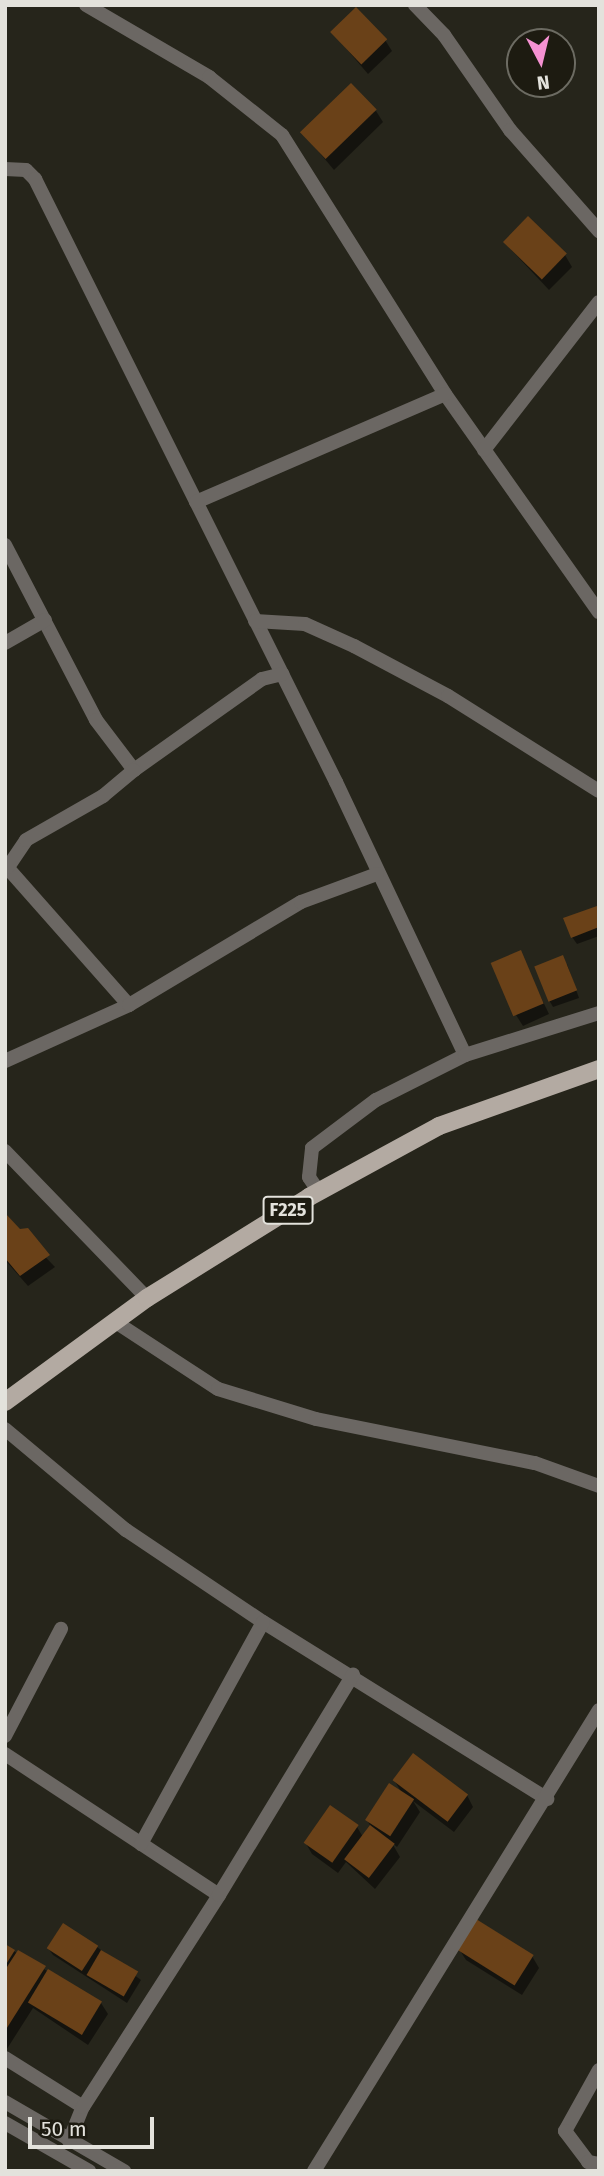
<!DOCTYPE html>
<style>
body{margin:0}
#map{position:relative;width:604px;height:2176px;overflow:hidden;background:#26251b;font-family:"Fira Sans",sans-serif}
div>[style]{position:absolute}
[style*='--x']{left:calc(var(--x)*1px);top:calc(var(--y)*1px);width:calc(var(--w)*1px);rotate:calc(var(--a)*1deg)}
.shadow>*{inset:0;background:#0007}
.building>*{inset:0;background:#6a4118;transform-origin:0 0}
.minor>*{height:14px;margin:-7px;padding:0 7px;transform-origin:7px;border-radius:7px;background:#6b6763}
.primary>*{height:18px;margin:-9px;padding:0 9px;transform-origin:9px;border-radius:9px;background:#b3aaa2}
span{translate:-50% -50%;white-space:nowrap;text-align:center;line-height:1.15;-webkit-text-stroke:6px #1d1b11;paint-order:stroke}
.shield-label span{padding:2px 5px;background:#1d1b11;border:2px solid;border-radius:5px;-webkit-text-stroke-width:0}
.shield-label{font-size:18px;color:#e3e2dc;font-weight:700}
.frame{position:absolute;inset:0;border:7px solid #e3e2dc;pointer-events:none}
.north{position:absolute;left:506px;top:28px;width:70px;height:70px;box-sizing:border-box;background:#1d1b11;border:2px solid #6c6b62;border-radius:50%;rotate:173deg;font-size:19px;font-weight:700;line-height:28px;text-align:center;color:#e3e2dc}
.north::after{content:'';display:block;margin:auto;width:24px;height:32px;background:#f591d2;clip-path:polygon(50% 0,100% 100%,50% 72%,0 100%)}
.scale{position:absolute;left:28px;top:2117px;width:126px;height:32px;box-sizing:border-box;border:4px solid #e3e2dc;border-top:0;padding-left:9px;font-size:21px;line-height:24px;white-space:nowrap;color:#e3e2dc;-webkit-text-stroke:5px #1d1b11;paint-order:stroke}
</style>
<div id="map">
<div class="shadow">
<i style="clip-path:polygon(332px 32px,385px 40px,392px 51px,368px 74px)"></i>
<i style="clip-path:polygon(376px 111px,383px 122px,334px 170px,303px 133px)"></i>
<i style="clip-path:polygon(504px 242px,565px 255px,572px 267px,549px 290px)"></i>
<i style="clip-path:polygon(596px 908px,599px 936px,577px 944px,572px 937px)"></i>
<i style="clip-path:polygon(524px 962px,549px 1014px,523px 1026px,516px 1015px)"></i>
<i style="clip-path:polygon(567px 964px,579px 998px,553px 1007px,549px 1000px)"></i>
<i style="clip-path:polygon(5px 1215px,55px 1267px,28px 1286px,5px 1260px)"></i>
<i style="clip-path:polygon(394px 1780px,467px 1795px,473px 1807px,454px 1832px,413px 1801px,420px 1812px,397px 1847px,392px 1843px,400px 1857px,375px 1889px,346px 1862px,338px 1873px,312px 1854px,305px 1842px,357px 1827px,363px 1837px,371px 1827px,367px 1820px,402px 1793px)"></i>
<i style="clip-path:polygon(5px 1946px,101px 2003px,108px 2014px,88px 2045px,33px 2008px,5px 2052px)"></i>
<i style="clip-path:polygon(97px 1947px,141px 1980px,127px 2003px,53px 1955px,48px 1948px)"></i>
<i style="clip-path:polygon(459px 1949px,532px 1956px,539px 1968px,522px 1995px,466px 1960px)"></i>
</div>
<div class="building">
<i style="left:356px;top:7px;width:45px;height:36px;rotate:46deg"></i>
<i style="left:351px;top:83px;width:37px;height:71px;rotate:46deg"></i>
<i style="left:528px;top:216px;width:54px;height:36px;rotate:44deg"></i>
<i style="clip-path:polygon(597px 906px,599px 927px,571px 938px,563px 918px)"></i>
<i style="left:521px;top:950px;width:58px;height:33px;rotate:67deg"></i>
<i style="left:563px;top:955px;width:38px;height:31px;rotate:68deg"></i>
<i style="clip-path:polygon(5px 1213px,20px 1229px,28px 1228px,50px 1255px,20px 1276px,5px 1258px)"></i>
<i style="left:413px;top:1753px;width:69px;height:34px;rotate:37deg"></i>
<i style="left:389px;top:1783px;width:30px;height:44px;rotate:33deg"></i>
<i style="left:330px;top:1805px;width:35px;height:46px;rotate:35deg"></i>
<i style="left:370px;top:1825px;width:31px;height:43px;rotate:37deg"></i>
<i style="left:476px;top:1919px;width:68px;height:36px;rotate:32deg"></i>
<i style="left:63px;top:1923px;width:42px;height:30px;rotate:33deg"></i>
<i style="clip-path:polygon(5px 1944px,15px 1950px,5px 1966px)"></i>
<i style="clip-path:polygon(18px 1950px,46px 1966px,5px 2031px,5px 1970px)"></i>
<i style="left:101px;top:1950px;width:43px;height:29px;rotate:30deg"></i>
<i style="left:48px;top:1969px;width:63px;height:39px;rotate:31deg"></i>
</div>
<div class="minor">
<i style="--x:86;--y:5;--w:143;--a:30.3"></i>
<i style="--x:209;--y:77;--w:93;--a:38.5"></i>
<i style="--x:282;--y:135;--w:306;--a:57.8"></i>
<i style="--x:445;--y:394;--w:267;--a:54.8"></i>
<i style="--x:415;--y:5;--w:42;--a:46"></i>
<i style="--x:444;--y:35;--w:116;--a:55.2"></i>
<i style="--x:510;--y:130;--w:135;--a:48.6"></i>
<i style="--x:5;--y:169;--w:21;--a:3"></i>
<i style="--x:26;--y:170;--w:13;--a:45"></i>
<i style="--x:35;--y:179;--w:674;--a:63.47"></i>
<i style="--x:336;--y:782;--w:302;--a:64.7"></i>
<i style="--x:484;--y:450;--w:187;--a:-52.2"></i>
<i style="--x:196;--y:502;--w:271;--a:-23.4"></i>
<i style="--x:5;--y:545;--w:197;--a:62.5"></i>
<i style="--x:96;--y:720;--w:63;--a:52.8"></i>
<i style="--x:134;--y:770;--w:157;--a:-35.4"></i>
<i style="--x:262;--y:679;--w:21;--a:-14"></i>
<i style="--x:255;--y:621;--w:50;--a:3.4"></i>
<i style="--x:305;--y:624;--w:54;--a:24.2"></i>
<i style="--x:354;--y:646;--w:106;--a:28"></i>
<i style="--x:448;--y:696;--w:178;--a:32.2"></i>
<i style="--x:5;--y:643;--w:46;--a:-29.9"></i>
<i style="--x:5;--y:865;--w:187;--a:48.5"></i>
<i style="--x:8;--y:867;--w:32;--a:-56"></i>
<i style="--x:26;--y:840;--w:89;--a:-29.7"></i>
<i style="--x:103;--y:796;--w:40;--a:-40"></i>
<i style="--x:5;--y:1061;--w:136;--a:-24.3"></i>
<i style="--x:129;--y:1005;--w:200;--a:-30.9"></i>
<i style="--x:301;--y:902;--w:81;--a:-20.2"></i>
<i style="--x:5;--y:1151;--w:204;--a:46"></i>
<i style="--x:319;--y:1192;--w:18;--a:-124"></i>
<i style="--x:309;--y:1177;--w:29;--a:-84"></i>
<i style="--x:312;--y:1148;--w:80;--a:-36.9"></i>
<i style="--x:376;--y:1100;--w:100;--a:-26.8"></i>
<i style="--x:465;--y:1055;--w:140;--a:-17.4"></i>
<i style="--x:114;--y:1321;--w:124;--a:33.2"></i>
<i style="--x:218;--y:1389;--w:102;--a:17"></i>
<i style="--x:316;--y:1419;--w:223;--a:11.4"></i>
<i style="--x:535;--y:1463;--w:68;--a:19.8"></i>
<i style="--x:5;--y:1429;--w:158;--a:39.9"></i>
<i style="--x:126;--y:1530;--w:165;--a:33.9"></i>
<i style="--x:263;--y:1622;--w:335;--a:31.9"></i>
<i style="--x:5;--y:1736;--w:121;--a:-62.4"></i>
<i style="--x:5;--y:1754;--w:256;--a:33.4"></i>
<i style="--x:141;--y:1844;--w:253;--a:-61.2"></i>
<i style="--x:5;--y:2058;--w:92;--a:32.1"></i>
<i style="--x:599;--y:2070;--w:70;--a:119.1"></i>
<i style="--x:565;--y:2131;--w:39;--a:53"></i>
<i style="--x:588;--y:2162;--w:11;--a:10"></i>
<i style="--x:5;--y:2102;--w:138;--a:30.1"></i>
<i style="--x:5;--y:2123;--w:97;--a:29.7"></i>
<i style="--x:69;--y:2141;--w:37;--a:-68"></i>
<i style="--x:83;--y:2107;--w:252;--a:-57.3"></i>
<i style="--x:219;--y:1895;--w:258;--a:-58.7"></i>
<i style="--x:314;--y:2171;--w:542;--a:-58.27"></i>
</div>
<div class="primary">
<i style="--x:5;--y:1402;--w:176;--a:-36.2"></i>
<i style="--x:147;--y:1298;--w:191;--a:-31.9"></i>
<i style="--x:309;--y:1197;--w:148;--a:-28.6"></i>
<i style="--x:439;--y:1126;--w:170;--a:-19.6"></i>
</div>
<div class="shield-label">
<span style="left:288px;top:1210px">F225</span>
</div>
<div class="frame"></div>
<div class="north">N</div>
<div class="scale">50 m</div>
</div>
